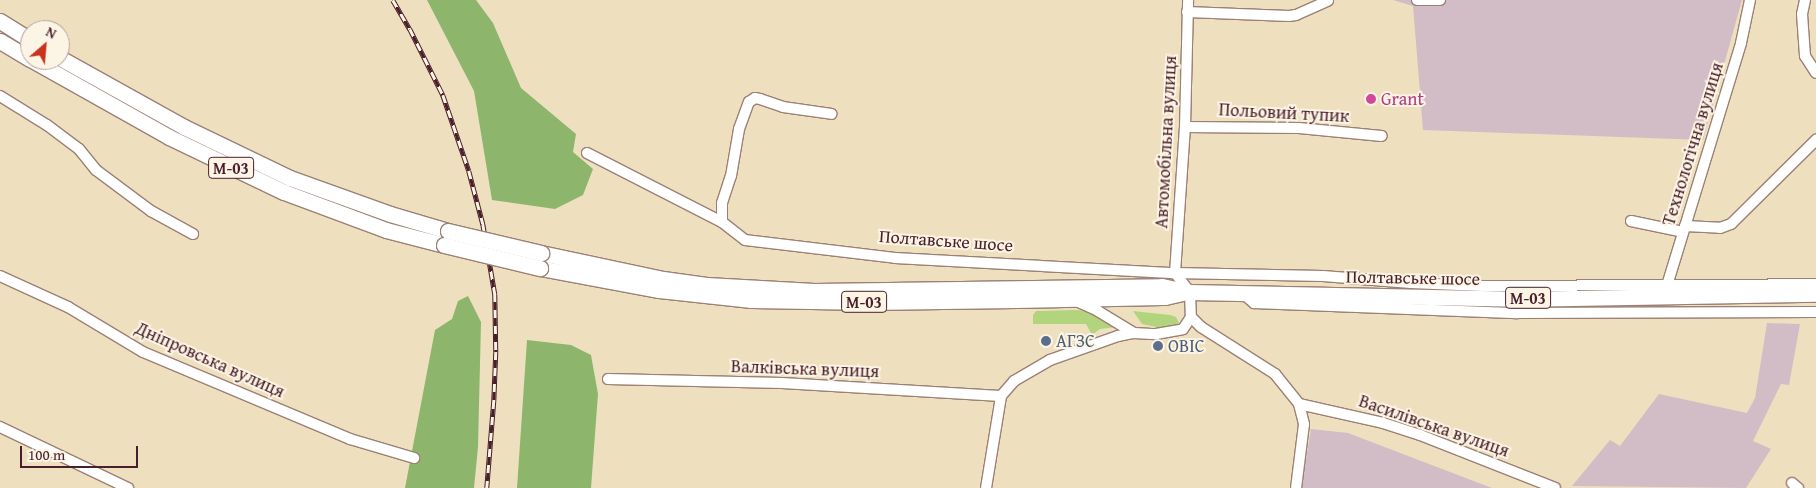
<!DOCTYPE html>
<meta charset="utf-8">
<style>
body{margin:0}
#map{position:relative;width:1816px;height:488px;overflow:hidden;background:#eee0bf;font-family:"Gentium Book Plus",serif}
div>[style]{position:absolute}
[style*='--x']{left:calc(var(--x)*1px);top:calc(var(--y)*1px);width:calc(var(--w)*1px);rotate:calc(var(--a)*1deg)}
.industrial>*{inset:0;background:#d2bdc7}
.green>*{inset:0;background:#b2d47d}
.forest>*{inset:0;background:#8db66c}
.roads{filter:drop-shadow(1px 0 #9c8075) drop-shadow(-1px 0 #9c8075) drop-shadow(0 1px #9c8075) drop-shadow(0 -1px #9c8075)}
.minor>*{height:10px;margin:-5px;padding:0 5px;transform-origin:5px;border-radius:5px;background:#fff}
.highway>*{height:15px;margin:-7.5px;padding:0 7.5px;transform-origin:7.5px;border-radius:7.5px;background:#fff}
.rail>*{height:4.5px;margin-top:-2.25px;transform-origin:0;background:repeating-linear-gradient(90deg,#fcf5e5 0 8px,#4a1f2b 0 16px);box-sizing:border-box;border-block:1px solid #4a1f2b}
.bridges{filter:drop-shadow(1px 0 #9c8075) drop-shadow(-1px 0 #9c8075) drop-shadow(0 1px #9c8075) drop-shadow(0 -1px #9c8075)}
.highway-bridge>*{height:15px;margin:-7.5px;padding:0 7.5px;transform-origin:7.5px;border-radius:7.5px;background:#fff}
.dots>*{width:14px;height:14px;translate:-50% -50%;box-sizing:border-box;border:2px solid #fcf5e5;border-radius:50%}
span{translate:-50% -50%;white-space:nowrap;text-align:center;line-height:1.15;-webkit-text-stroke:4px #fcf5e5;paint-order:stroke}
.shield-label span{padding:1px 4px;background:#fcf5e5;border:1px solid;border-radius:4px;-webkit-text-stroke-width:0}
.shield-label{font-size:16px;color:#4a1f2b;font-weight:700}
.hotel-label{font-size:18px;color:#b23c85}
.left{translate:0 -50%;text-align:left}
.street-label{font-size:18px;color:#4a1f2b}
.service-label{font-size:18px;color:#4e5e75}
.north{position:absolute;left:20px;top:20px;width:50px;height:50px;box-sizing:border-box;background:#fcf5e5;border:1px solid #b59f9b;border-radius:50%;rotate:27deg;font-size:14px;font-weight:700;line-height:20px;text-align:center;color:#4a1f2b}
.north::after{content:'';display:block;margin:auto;width:18px;height:22px;background:#c8321e;clip-path:polygon(50% 0,100% 100%,50% 72%,0 100%)}
.scale{position:absolute;left:20px;top:446px;width:118px;height:22px;box-sizing:border-box;border:2px solid #4a1f2b;border-top:0;padding-left:6px;font-size:15px;line-height:18px;white-space:nowrap;color:#4a1f2b;-webkit-text-stroke:4px #fcf5e5;paint-order:stroke}
</style>
<div id="map">
<div class="industrial">
<i style="clip-path:polygon(1393px 0,1742px 0,1703px 140px,1423px 130px,1413px 6px)"></i>
<i style="clip-path:polygon(1767px 323px,1800px 324px,1789px 385px,1781px 384px,1753px 441px,1771px 449px,1746px 488px,1572px 486px,1610px 440px,1620px 446px,1659px 394px,1747px 413px,1755px 398px)"></i>
<i style="clip-path:polygon(1311px 429px,1348px 433px,1492px 488px,1301px 488px)"></i>
</div>
<div class="green">
<i style="clip-path:polygon(1078px 310px,1091px 312px,1117px 327px,1100px 329px,1092px 335px,1086px 324px,1033px 324px,1033px 315px,1036px 311px)"></i>
<i style="clip-path:polygon(1133px 311px,1170px 315px,1176px 317px,1179px 323px,1174px 327px,1156px 327px,1142px 324px)"></i>
</div>
<div class="forest">
<i style="clip-path:polygon(427px 0,476px 0,493px 23px,521px 88px,576px 134px,573px 152px,593px 169px,583px 195px,555px 209px,492px 200px,474px 91px)"></i>
<i style="clip-path:polygon(468px 296px,481px 322px,478px 447px,474px 488px,405px 488px,435px 330px,452px 319px,458px 301px)"></i>
<i style="clip-path:polygon(527px 340px,571px 345px,591px 355px,598px 394px,591px 488px,517px 488px)"></i>
</div>
<div class="roads">
<div class="minor">
<i style="--x:1417;--y:0;--w:23;--a:0"></i>
<i style="--x:1805;--y:0;--w:14;--a:102"></i>
<i style="--x:1802;--y:14;--w:42;--a:85.9"></i>
<i style="--x:1805;--y:56;--w:20;--a:57"></i>
<i style="--x:1187;--y:12;--w:102;--a:2.2"></i>
<i style="--x:1289;--y:16;--w:7;--a:-8"></i>
<i style="--x:1296;--y:15;--w:35;--a:-24"></i>
<i style="--x:0;--y:96;--w:55;--a:31.7"></i>
<i style="--x:47;--y:125;--w:40;--a:37"></i>
<i style="--x:79;--y:149;--w:27;--a:51"></i>
<i style="--x:96;--y:170;--w:69;--a:36.7"></i>
<i style="--x:151;--y:211;--w:48;--a:28.7"></i>
<i style="--x:1185;--y:127;--w:114;--a:0.5"></i>
<i style="--x:1299;--y:128;--w:83;--a:5.5"></i>
<i style="--x:587;--y:153;--w:152;--a:27.1"></i>
<i style="--x:722;--y:222;--w:29;--a:38"></i>
<i style="--x:745;--y:240;--w:151;--a:6.8"></i>
<i style="--x:895;--y:258;--w:280;--a:3.1"></i>
<i style="--x:1175;--y:273;--w:148;--a:1.2"></i>
<i style="--x:1323;--y:276;--w:88;--a:4.5"></i>
<i style="--x:1411;--y:283;--w:72;--a:2.4"></i>
<i style="--x:1483;--y:286;--w:333;--a:-0.3"></i>
<i style="--x:1631;--y:221;--w:53;--a:11.9"></i>
<i style="--x:722;--y:222;--w:19;--a:-90"></i>
<i style="--x:722;--y:203;--w:28;--a:-72"></i>
<i style="--x:731;--y:176;--w:48;--a:-80.3"></i>
<i style="--x:739;--y:129;--w:29;--a:-70"></i>
<i style="--x:749;--y:102;--w:7;--a:-34"></i>
<i style="--x:755;--y:98;--w:5;--a:11"></i>
<i style="--x:760;--y:99;--w:24;--a:19"></i>
<i style="--x:783;--y:107;--w:49;--a:8.1"></i>
<i style="--x:1685;--y:226;--w:35;--a:3"></i>
<i style="--x:1720;--y:228;--w:12;--a:-20"></i>
<i style="--x:1731;--y:224;--w:120;--a:-44.7"></i>
<i style="--x:1175;--y:273;--w:24;--a:52"></i>
<i style="--x:1190;--y:292;--w:25;--a:88"></i>
<i style="--x:1191;--y:317;--w:14;--a:45"></i>
<i style="--x:1201;--y:327;--w:88;--a:32.4"></i>
<i style="--x:1275;--y:374;--w:38;--a:51"></i>
<i style="--x:1299;--y:404;--w:21;--a:76"></i>
<i style="--x:1304;--y:424;--w:64;--a:97.1"></i>
<i style="--x:1175;--y:273;--w:146;--a:-86.1"></i>
<i style="--x:1185;--y:127;--w:127;--a:-88.6"></i>
<i style="--x:0;--y:276;--w:75;--a:24.5"></i>
<i style="--x:68;--y:307;--w:87;--a:31"></i>
<i style="--x:143;--y:352;--w:225;--a:22.8"></i>
<i style="--x:350;--y:439;--w:67;--a:16.5"></i>
<i style="--x:1665;--y:292;--w:260;--a:-73"></i>
<i style="--x:1741;--y:43;--w:44;--a:-78.2"></i>
<i style="--x:1242;--y:293;--w:16;--a:40"></i>
<i style="--x:1254;--y:303;--w:264;--a:2.2"></i>
<i style="--x:1518;--y:313;--w:298;--a:-0.2"></i>
<i style="--x:1076;--y:301;--w:24;--a:24"></i>
<i style="--x:1098;--y:311;--w:42;--a:31.4"></i>
<i style="--x:608;--y:379;--w:174;--a:1.3"></i>
<i style="--x:782;--y:383;--w:219;--a:3.4"></i>
<i style="--x:1299;--y:404;--w:86;--a:12.7"></i>
<i style="--x:1383;--y:423;--w:39;--a:18"></i>
<i style="--x:1420;--y:435;--w:145;--a:21.4"></i>
<i style="--x:0;--y:427;--w:142;--a:25.5"></i>
<i style="--x:1792;--y:483;--w:8;--a:40"></i>
<i style="--x:986;--y:488;--w:93;--a:-80.7"></i>
<i style="--x:1001;--y:396;--w:20;--a:-49"></i>
<i style="--x:1014;--y:381;--w:42;--a:-30.3"></i>
<i style="--x:1050;--y:360;--w:72;--a:-19.4"></i>
<i style="--x:1118;--y:336;--w:16;--a:-11"></i>
<i style="--x:1134;--y:333;--w:22;--a:3"></i>
<i style="--x:1156;--y:334;--w:27;--a:-10"></i>
<i style="--x:1183;--y:329;--w:14;--a:-56"></i>
</div>
<div class="highway">
<i style="--x:0;--y:21;--w:36;--a:32"></i>
<i style="--x:0;--y:41;--w:35;--a:31"></i>
<i style="--x:60;--y:58;--w:142;--a:29.1"></i>
<i style="--x:184;--y:127;--w:118;--a:25.7"></i>
<i style="--x:290;--y:178;--w:106;--a:19.8"></i>
<i style="--x:390;--y:214;--w:60;--a:16.3"></i>
<i style="--x:32;--y:60;--w:157;--a:29.3"></i>
<i style="--x:169;--y:137;--w:127;--a:25.6"></i>
<i style="--x:284;--y:192;--w:109;--a:20.4"></i>
<i style="--x:386;--y:230;--w:60;--a:14.5"></i>
<i style="--x:541;--y:253;--w:125;--a:12"></i>
<i style="--x:663;--y:279;--w:44;--a:7.8"></i>
<i style="--x:707;--y:285;--w:107;--a:3.2"></i>
<i style="--x:814;--y:291;--w:348;--a:-0.8"></i>
<i style="--x:1162;--y:286;--w:29;--a:12"></i>
<i style="--x:1190;--y:292;--w:325;--a:1.2"></i>
<i style="--x:1515;--y:299;--w:301;--a:-1"></i>
<i style="--x:540;--y:268;--w:121;--a:10.5"></i>
<i style="--x:659;--y:290;--w:93;--a:6.2"></i>
<i style="--x:751;--y:300;--w:119;--a:1"></i>
<i style="--x:870;--y:302;--w:146;--a:-0.8"></i>
<i style="--x:1016;--y:300;--w:149;--a:-1.2"></i>
<i style="--x:1165;--y:297;--w:18;--a:-13"></i>
</div>
</div>
<div class="rail">
<i style="--x:393;--y:0;--w:34;--a:60"></i>
<i style="--x:410;--y:29;--w:74;--a:63.4"></i>
<i style="--x:443;--y:95;--w:80;--a:71.1"></i>
<i style="--x:469;--y:171;--w:55;--a:75.2"></i>
<i style="--x:483;--y:224;--w:71;--a:80.3"></i>
<i style="--x:495;--y:294;--w:58;--a:89"></i>
<i style="--x:496;--y:352;--w:49;--a:92.3"></i>
<i style="--x:494;--y:401;--w:87;--a:94.6"></i>
</div>
<div class="bridges">
<div class="highway-bridge">
<i style="--x:448;--y:231;--w:96;--a:13.3"></i>
<i style="--x:444;--y:245;--w:99;--a:13.5"></i>
</div>
</div>
<div class="dots">
<i style="left:1371px;top:99px;background:#d1479c"></i>
<i style="left:1046px;top:341px;background:#5c6f8a"></i>
<i style="left:1158px;top:346px;background:#5c6f8a"></i>
</div>
<div class="shield-label">
<span style="left:231px;top:168px">М-03</span>
<span style="left:1528px;top:298px">М-03</span>
<span style="left:864px;top:302px">М-03</span>
</div>
<div class="hotel-label">
<span class="left" style="left:1381px;top:99px">Grant</span>
</div>
<div class="street-label">
<span style="left:1284px;top:113px;rotate:3deg">Польовий тупик</span>
<span style="left:1166px;top:142px;rotate:-87deg">Автомобільна вулиця</span>
<span style="left:1693px;top:144px;rotate:-73deg">Технологічна вулиця</span>
<span style="left:946px;top:241px;rotate:4deg">Полтавське шосе</span>
<span style="left:1413px;top:278px;rotate:1deg">Полтавське шосе</span>
<span style="left:210px;top:360px;rotate:24deg">Дніпровська вулиця</span>
<span style="left:805px;top:369px;rotate:2deg">Валківська вулиця</span>
<span style="left:1434px;top:426px;rotate:19deg">Василівська вулиця</span>
</div>
<div class="service-label">
<span class="left" style="left:1056px;top:341px">АГЗС</span>
<span class="left" style="left:1168px;top:346px">ОВІС</span>
</div>
<div class="north">N</div>
<div class="scale">100 m</div>
</div>
